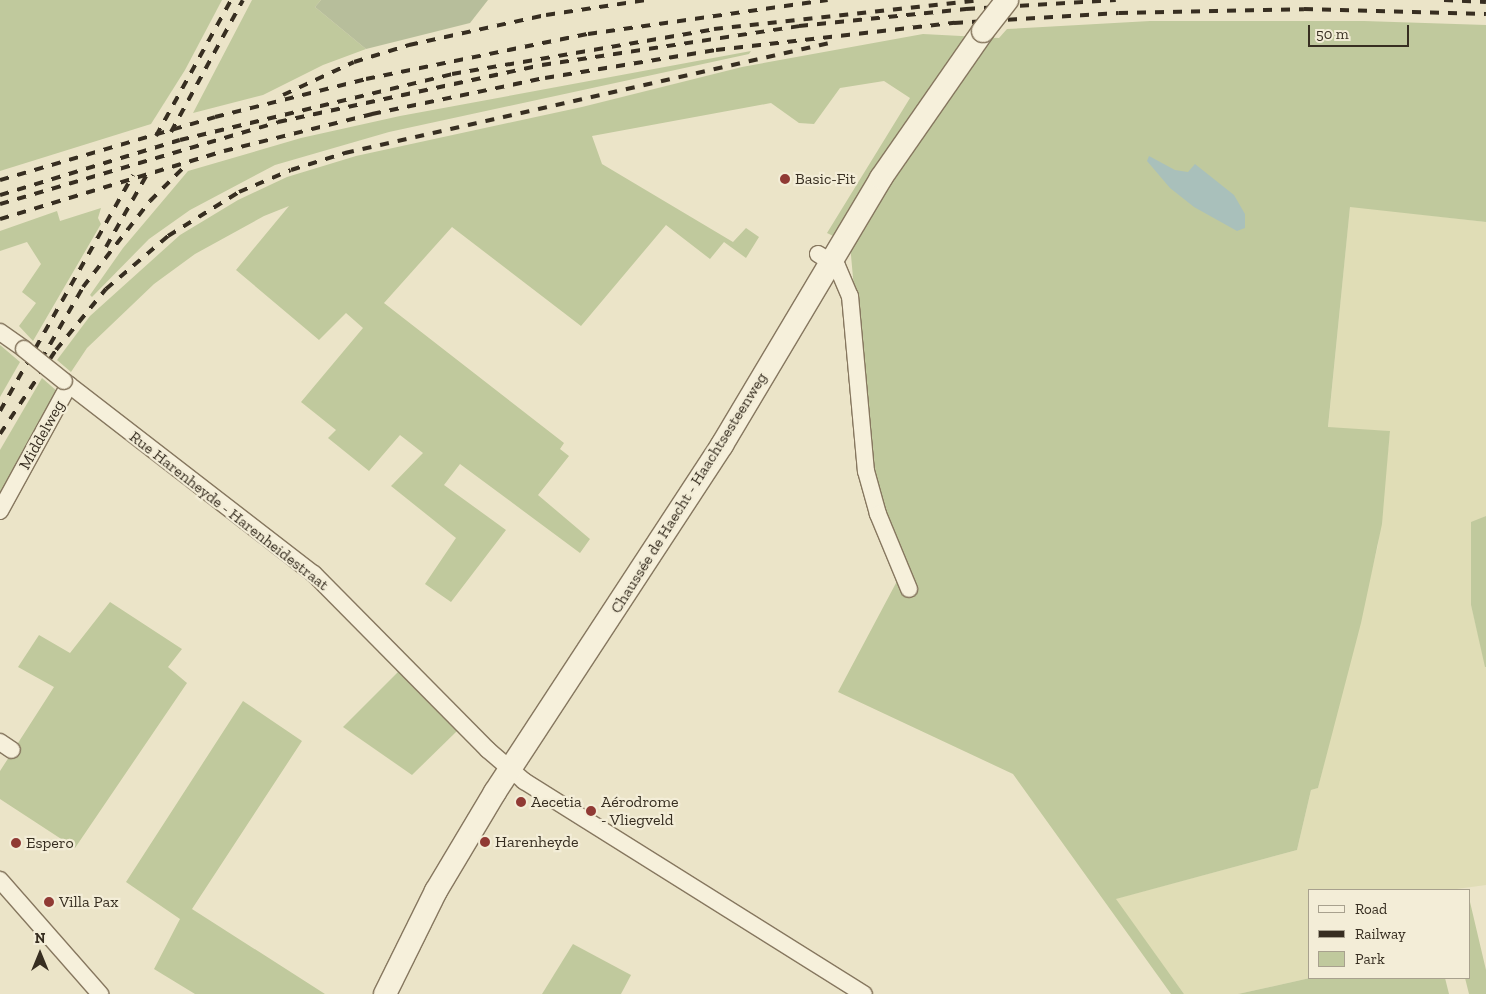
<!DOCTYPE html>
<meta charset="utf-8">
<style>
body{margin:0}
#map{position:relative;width:1486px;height:994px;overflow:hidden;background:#ebe4c8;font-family:"Zilla Slab",serif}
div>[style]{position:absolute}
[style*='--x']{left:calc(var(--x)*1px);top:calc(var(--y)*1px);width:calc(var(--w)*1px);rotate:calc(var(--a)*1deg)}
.farmland>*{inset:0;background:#e0ddb6}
.green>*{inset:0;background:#c0c99d}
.cemetery>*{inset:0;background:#b7be9b}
.water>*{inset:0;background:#a9c0bb}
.roads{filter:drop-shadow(1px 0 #86775f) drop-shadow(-1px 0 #86775f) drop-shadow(0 1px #86775f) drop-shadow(0 -1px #86775f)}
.minor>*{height:16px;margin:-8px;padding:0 8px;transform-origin:8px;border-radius:8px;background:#f6f0db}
.secondary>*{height:22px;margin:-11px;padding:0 11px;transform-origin:11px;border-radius:11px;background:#f6f0db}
.rail>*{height:4px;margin-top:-2px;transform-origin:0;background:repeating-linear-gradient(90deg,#372e21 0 9px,transparent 0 18px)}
.bridges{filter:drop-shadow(1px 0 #86775f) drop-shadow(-1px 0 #86775f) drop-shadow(0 1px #86775f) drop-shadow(0 -1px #86775f)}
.minor-bridge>*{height:16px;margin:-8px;padding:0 8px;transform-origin:8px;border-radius:8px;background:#f6f0db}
.secondary-bridge>*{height:22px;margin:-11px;padding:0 11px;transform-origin:11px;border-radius:11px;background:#f6f0db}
.dots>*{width:14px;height:14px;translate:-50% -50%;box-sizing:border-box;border:2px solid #f3edd7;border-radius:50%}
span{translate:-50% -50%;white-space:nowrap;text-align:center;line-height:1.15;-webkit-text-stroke:4.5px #f3edd7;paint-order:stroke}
.poi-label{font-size:16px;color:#372e21}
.left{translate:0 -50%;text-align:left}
.street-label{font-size:16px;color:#372e21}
.legend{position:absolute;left:1308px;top:889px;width:162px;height:90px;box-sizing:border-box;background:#f3edd7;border:1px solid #a8a18e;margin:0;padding:6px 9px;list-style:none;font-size:15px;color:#372e21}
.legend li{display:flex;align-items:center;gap:10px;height:25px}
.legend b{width:25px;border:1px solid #a8a18e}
.north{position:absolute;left:15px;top:929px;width:50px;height:50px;-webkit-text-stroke:4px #f3edd7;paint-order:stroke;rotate:0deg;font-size:14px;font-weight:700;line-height:20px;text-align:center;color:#372e21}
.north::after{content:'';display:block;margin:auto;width:18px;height:22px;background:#372e21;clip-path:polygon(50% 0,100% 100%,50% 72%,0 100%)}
.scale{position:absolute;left:1308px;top:25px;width:101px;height:22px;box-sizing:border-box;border:2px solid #372e21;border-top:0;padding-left:6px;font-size:15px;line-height:18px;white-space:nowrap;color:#372e21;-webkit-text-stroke:4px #f3edd7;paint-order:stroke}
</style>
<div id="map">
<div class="farmland">
<i style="clip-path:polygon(1350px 206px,1486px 222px,1486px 516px,1471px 523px,1471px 605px,1486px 667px,1486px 885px,1449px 890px,1310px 890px,1310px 978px,1238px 994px,1184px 994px,1115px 899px,1297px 850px,1311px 790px,1318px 788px,1378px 545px,1390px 431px,1328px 428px)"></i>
</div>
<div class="green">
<i style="clip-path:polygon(0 0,222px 0,185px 70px,151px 124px,0 171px)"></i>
<i style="clip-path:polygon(252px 0,321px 0,315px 7px,366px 49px,323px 65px,263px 95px,193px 113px)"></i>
<i style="clip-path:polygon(1150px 21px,1364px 21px,1486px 25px,1486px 222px,1350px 207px,1328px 427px,1390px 431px,1387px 465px,1382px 524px,1361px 623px,1318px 788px,1311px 790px,1297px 850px,1116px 899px,1184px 994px,1171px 994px,1013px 774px,838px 692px,904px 568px,870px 469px,850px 244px,827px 233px,910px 98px,884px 81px,840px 88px,814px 124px,799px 123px,771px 103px,592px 136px,602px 164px,733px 242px,746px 228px,759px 237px,746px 258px,724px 242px,710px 259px,666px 225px,581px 326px,452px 227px,384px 303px,564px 443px,560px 449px,569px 456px,538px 495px,590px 539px,580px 553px,460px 464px,444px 485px,506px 530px,451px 602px,425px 584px,456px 538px,391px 486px,423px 453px,400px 435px,369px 471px,328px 438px,336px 430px,301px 402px,363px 328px,346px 313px,319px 340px,236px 270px,289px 206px,264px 216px,195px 254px,154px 284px,87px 348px,71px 372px,57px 360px,90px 316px,180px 235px,238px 200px,287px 177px,356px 156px,582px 107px,742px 67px,923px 34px,999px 38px,1007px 29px)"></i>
<i style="clip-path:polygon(751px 51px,749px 54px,389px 132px,275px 165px,190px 210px,149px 239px,92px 297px,90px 295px,123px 248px,188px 171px,301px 138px,400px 116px)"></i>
<i style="clip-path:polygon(101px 208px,98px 218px,101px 224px,33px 341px,19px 326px,36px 303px,22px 292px,41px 264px,27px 242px,0 251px,0 231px,57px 211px,60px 221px)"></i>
<i style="clip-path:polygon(0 345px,20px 362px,0 397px)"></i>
<i style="clip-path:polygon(42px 378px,58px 392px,0 495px,0 450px)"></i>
<i style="clip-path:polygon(1486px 516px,1486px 667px,1485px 667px,1471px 605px,1471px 522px)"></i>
<i style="clip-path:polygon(110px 602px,182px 649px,168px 667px,187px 683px,75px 848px,0 799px,0 771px,54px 687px,18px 667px,39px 635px,70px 653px)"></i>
<i style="clip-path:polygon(399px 671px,457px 731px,412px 775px,343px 727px)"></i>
<i style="clip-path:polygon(243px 701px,302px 741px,192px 909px,325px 994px,195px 994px,154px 969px,180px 919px,126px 882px)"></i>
<i style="clip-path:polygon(1470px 902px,1486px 970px,1486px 994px,1469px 994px,1465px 978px,1470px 978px)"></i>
<i style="clip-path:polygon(573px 944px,631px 975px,621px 994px,542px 994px)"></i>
<i style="clip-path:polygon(1310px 978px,1445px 978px,1449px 994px,1238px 994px)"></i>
</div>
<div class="cemetery">
<i style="clip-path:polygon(321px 0,488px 0,470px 23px,366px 49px,315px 7px)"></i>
</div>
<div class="water">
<i style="clip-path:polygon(1149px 156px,1175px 170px,1188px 172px,1195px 164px,1234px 195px,1245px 214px,1245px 228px,1237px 231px,1194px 207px,1170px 188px,1147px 161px)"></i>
</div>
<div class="roads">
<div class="minor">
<i style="--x:818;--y:254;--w:22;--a:32"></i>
<i style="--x:837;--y:266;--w:33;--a:67"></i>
<i style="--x:850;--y:296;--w:176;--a:84.8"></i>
<i style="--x:866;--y:471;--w:45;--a:74.4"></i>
<i style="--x:878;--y:514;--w:81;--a:67.5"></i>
<i style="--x:0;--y:332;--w:29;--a:35"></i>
<i style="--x:64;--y:381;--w:316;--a:37.7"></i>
<i style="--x:314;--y:574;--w:247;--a:45.3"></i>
<i style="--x:488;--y:750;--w:48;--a:40.7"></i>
<i style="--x:524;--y:781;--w:401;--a:32.1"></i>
<i style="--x:0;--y:511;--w:144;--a:-61.3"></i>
<i style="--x:0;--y:742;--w:14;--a:34"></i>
<i style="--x:0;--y:880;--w:152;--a:48.7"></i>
</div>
<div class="secondary">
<i style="--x:385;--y:994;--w:115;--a:-63.7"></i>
<i style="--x:436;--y:891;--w:115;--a:-59.2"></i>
<i style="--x:495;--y:792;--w:415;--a:-56.8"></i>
<i style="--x:722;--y:445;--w:311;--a:-59.2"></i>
<i style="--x:881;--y:178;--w:179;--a:-55.2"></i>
</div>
</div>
<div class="rail">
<i style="--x:1444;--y:0;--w:42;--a:2.7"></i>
<i style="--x:283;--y:95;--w:78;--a:-24.9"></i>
<i style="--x:354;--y:62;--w:58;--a:-17.2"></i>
<i style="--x:409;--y:45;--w:140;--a:-12.4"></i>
<i style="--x:546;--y:15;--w:101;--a:-8.5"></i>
<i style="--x:171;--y:132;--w:150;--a:-61.4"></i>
<i style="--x:156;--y:136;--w:155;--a:-61.1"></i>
<i style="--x:0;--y:180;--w:224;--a:-16.3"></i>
<i style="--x:215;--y:117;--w:156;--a:-14.1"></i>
<i style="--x:366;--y:79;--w:227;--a:-11.5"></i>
<i style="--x:588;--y:34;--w:242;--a:-8.1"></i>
<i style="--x:0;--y:195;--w:188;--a:-17"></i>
<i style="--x:180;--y:140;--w:280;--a:-13.6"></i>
<i style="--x:452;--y:74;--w:266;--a:-9.7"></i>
<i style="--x:714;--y:29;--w:267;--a:-6.2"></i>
<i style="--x:0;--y:204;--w:290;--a:-16.4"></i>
<i style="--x:278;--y:122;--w:270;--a:-12.2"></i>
<i style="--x:542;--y:65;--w:260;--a:-8.6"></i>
<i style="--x:799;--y:26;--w:168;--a:-5.8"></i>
<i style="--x:966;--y:9;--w:150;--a:-3.4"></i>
<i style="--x:0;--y:219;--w:234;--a:-16.9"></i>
<i style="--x:224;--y:151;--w:153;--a:-14"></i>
<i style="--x:372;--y:114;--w:177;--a:-11.8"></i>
<i style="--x:545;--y:78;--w:173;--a:-9.3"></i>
<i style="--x:716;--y:50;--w:240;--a:-6.5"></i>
<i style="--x:954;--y:23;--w:165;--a:-3.5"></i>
<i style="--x:1119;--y:13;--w:185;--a:-1.2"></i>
<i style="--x:1304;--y:9;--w:182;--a:1.6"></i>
<i style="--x:106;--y:247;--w:87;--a:-60.5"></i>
<i style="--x:83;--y:287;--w:109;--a:-52.1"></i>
<i style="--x:150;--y:201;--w:54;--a:-45"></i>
<i style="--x:41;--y:360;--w:90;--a:-60"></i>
<i style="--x:0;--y:411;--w:271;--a:-60.6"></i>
<i style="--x:0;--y:434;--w:101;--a:-56.3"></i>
<i style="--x:56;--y:350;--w:79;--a:-50.7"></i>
<i style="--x:106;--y:289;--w:82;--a:-40.5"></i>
<i style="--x:168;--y:236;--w:84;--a:-31.8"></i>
<i style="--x:239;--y:192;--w:56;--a:-22.9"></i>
<i style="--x:291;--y:170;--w:57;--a:-17.5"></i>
<i style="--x:345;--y:153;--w:499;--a:-12.8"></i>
</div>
<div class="bridges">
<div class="minor-bridge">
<i style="--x:24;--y:349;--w:51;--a:38.7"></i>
</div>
<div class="secondary-bridge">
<i style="--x:983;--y:31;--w:39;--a:-52"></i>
</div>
</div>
<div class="dots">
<i style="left:785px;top:179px;background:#903a34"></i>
<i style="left:521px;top:802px;background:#903a34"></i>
<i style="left:591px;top:811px;background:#903a34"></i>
<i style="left:485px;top:842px;background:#903a34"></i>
<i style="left:16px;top:843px;background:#903a34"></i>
<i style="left:49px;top:902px;background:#903a34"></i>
</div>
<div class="poi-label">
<span class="left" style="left:795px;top:179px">Basic-Fit</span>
<span class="left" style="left:531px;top:802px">Aecetia</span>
<span class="left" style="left:601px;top:811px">Aérodrome<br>- Vliegveld</span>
<span class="left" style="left:495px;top:842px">Harenheyde</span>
<span class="left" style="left:26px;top:843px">Espero</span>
<span class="left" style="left:59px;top:902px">Villa Pax</span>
</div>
<div class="street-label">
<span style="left:42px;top:435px;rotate:-61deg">Middelweg</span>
<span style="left:689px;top:493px;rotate:-58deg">Chaussée de Haecht - Haachtsesteenweg</span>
<span style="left:229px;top:511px;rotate:38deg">Rue Harenheyde - Harenheidestraat</span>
</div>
<ul class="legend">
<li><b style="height:6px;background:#f6f0db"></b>Road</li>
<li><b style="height:6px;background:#372e21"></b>Railway</li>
<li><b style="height:14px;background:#c0c99d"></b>Park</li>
</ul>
<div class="north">N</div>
<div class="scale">50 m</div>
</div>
